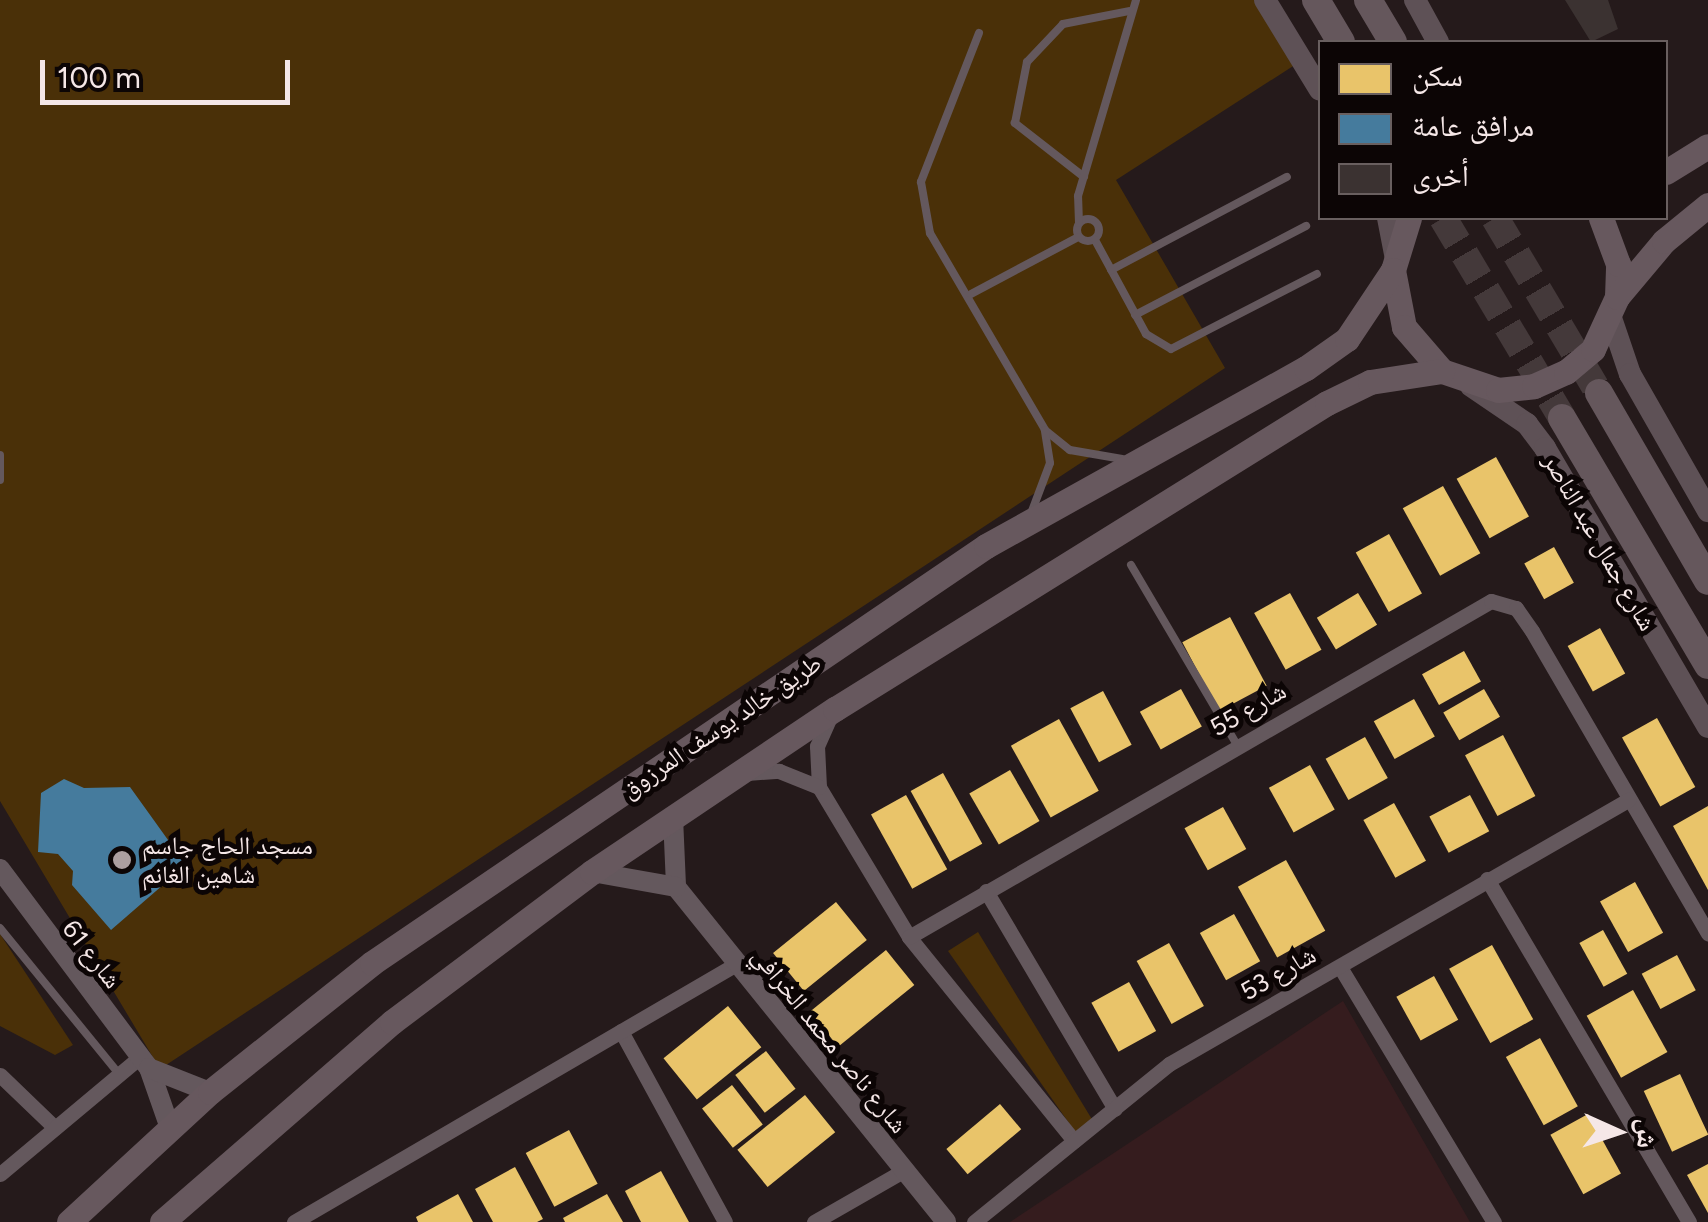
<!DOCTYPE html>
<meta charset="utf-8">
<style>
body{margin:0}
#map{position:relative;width:1708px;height:1222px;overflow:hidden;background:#251a1b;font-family:Figtree,"Noto Naskh Arabic",sans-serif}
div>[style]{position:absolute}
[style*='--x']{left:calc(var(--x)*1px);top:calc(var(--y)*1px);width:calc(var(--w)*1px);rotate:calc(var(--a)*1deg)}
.built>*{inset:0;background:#351c1e}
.green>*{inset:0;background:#4a3008}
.homes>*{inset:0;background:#e9c46a;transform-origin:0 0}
.public>*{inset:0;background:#457b9d}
.building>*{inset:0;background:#3b3231}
.trunk-tunnel>*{height:28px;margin-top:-14px;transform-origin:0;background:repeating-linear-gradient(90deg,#44393a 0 28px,transparent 0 42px)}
.service>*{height:8px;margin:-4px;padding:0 4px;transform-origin:4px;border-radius:4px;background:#64585d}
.service>.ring{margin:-4px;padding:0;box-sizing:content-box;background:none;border:8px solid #64585d;border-radius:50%}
.minor>*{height:15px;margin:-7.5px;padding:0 7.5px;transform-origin:7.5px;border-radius:7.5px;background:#64585d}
.tertiary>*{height:20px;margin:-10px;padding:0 10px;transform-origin:10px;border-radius:10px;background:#64585d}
.secondary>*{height:22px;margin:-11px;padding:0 11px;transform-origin:11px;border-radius:11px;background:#5e5156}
.primary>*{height:25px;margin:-12.5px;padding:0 12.5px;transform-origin:12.5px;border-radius:12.5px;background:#67585e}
.trunk>*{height:28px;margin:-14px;padding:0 14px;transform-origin:14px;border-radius:14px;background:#65575c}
.dots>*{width:28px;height:28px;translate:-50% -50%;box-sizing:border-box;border:5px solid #0c0505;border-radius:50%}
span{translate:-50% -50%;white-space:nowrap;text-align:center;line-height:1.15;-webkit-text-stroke:10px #0c0505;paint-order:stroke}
.street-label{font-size:25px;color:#f5e7e7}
.poi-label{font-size:25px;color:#f5e7e7}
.left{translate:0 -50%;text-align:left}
.legend{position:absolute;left:1318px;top:40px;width:350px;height:180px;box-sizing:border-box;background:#0c0505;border:2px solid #695f5f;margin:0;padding:12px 18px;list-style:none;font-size:30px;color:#f5e7e7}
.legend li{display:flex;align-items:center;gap:20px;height:50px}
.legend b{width:50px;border:2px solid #695f5f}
.north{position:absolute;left:1568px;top:1082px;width:100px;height:100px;-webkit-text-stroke:8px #0c0505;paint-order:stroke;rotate:93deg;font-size:28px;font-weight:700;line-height:40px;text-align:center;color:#f5e7e7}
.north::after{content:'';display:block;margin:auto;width:35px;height:45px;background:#f5e7e7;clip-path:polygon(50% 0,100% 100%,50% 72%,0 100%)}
.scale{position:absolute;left:40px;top:60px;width:250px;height:45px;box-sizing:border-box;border:5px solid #f5e7e7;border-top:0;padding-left:12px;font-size:30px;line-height:35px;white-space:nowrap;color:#f5e7e7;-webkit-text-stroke:8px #0c0505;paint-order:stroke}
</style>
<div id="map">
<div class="built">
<i style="clip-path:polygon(1343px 1001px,1470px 1222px,1010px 1222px)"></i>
</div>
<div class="green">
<i style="clip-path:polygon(0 0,1271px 0,1304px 59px,1116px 180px,1225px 368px,160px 1069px,0 801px)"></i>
<i style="clip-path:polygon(978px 932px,1093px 1121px,1076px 1133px,948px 951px)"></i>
<i style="clip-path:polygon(0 934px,73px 1045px,55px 1055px,0 1026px)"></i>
</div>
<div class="homes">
<i style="left:1496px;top:457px;width:68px;height:45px;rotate:61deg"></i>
<i style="left:1443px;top:486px;width:77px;height:46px;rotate:61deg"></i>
<i style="left:1389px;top:534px;width:68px;height:38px;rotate:61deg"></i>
<i style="left:1554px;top:547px;width:41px;height:34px;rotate:61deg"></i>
<i style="left:1290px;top:593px;width:65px;height:41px;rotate:61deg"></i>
<i style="left:1358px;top:593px;width:37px;height:48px;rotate:59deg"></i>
<i style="left:1230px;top:617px;width:78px;height:54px;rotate:62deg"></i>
<i style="left:1600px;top:628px;width:52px;height:37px;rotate:61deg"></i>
<i style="left:1464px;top:651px;width:35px;height:48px;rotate:61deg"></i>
<i style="left:1181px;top:689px;width:43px;height:47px;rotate:61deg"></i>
<i style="left:1484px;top:689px;width:32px;height:47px;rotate:60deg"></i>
<i style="left:1103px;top:691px;width:61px;height:37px;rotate:62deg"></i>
<i style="left:1414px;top:699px;width:43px;height:46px;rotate:61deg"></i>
<i style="left:1657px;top:718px;width:79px;height:40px;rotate:61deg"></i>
<i style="left:1059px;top:719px;width:82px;height:55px;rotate:61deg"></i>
<i style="left:1503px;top:735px;width:69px;height:43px;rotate:62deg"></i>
<i style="left:1365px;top:737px;width:47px;height:45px;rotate:61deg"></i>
<i style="left:1310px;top:765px;width:51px;height:47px;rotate:61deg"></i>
<i style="left:1010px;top:770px;width:59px;height:47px;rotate:60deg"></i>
<i style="left:943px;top:773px;width:81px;height:37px;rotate:61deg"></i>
<i style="left:906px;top:795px;width:85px;height:40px;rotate:61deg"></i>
<i style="left:1470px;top:795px;width:41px;height:46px;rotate:62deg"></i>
<i style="left:1394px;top:803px;width:66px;height:35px;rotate:61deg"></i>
<i style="clip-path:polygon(1708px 806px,1708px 890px,1673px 826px)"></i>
<i style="left:1223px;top:807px;width:48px;height:44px;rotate:61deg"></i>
<i style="left:1286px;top:860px;width:81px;height:55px;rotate:61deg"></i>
<i style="left:1635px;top:882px;width:58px;height:40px;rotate:61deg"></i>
<i style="left:836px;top:902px;width:49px;height:81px;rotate:51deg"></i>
<i style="left:1234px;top:914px;width:54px;height:39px;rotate:61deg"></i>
<i style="left:1603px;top:930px;width:50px;height:27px;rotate:61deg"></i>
<i style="left:1169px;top:943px;width:72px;height:37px;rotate:61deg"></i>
<i style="left:1492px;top:945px;width:85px;height:49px;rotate:61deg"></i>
<i style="left:886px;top:950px;width:45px;height:98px;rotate:51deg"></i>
<i style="left:1677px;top:955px;width:40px;height:40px;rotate:62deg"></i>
<i style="left:1434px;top:976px;width:50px;height:43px;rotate:61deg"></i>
<i style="left:1129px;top:982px;width:56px;height:43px;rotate:61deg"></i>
<i style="left:1633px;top:990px;width:71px;height:53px;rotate:61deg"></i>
<i style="left:728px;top:1006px;width:53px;height:83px;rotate:51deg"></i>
<i style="left:1540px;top:1038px;width:78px;height:39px;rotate:61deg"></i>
<i style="left:766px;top:1051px;width:48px;height:39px;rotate:52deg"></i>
<i style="left:1680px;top:1074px;width:67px;height:40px;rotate:65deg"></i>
<i style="left:732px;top:1085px;width:50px;height:38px;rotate:52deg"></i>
<i style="left:805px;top:1095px;width:48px;height:87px;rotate:51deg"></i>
<i style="left:1000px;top:1104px;width:33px;height:70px;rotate:50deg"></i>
<i style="left:1588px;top:1114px;width:68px;height:43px;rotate:61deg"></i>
<i style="left:569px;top:1130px;width:61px;height:49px;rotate:62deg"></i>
<i style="clip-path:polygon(1708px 1164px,1708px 1213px,1687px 1175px)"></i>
<i style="clip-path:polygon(515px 1167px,543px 1219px,537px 1222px,493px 1222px,475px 1189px)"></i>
<i style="clip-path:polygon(661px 1171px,689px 1222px,641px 1222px,625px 1191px)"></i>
<i style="clip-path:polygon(458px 1194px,473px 1222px,418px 1222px,416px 1217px)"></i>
<i style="clip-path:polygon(607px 1194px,623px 1222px,565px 1222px,563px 1218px)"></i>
</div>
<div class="public">
<i style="clip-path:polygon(64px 779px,84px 788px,130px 787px,186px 865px,111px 930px,72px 885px,73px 871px,58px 854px,38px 852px,41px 793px)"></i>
</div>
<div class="building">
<i style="clip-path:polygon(1565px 0,1608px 0,1618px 29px,1591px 42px)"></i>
</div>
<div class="trunk-tunnel">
<i style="--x:1443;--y:218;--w:233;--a:59.2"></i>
<i style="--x:1495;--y:218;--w:204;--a:59.3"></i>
</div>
<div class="service">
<i style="--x:979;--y:33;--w:160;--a:111.3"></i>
<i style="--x:921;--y:182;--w:52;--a:80"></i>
<i style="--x:930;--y:233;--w:228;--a:59.7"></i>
<i style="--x:1045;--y:430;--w:32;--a:39"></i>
<i style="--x:1070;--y:450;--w:53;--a:9.8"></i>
<i style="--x:1084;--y:177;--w:88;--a:-142"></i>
<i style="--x:1015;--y:123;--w:62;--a:-78.9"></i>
<i style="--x:1027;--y:62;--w:52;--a:-46.5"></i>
<i style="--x:1063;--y:24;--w:67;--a:-11.1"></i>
<i class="ring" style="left:1077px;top:219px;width:14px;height:14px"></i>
<i style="--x:1079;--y:223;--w:27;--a:-92"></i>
<i style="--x:1078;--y:196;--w:204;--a:-73.5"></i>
<i style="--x:1095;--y:240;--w:107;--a:61.5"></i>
<i style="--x:1146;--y:334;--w:29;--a:31"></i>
<i style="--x:1171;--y:349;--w:164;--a:-27.2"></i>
<i style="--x:1111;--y:270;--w:199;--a:-27.9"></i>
<i style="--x:971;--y:294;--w:121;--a:-28"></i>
<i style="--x:1135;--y:315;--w:193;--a:-27.5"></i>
<i style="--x:0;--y:455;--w:25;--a:90"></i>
<i style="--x:1032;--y:511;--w:51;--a:-69.4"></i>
<i style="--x:1050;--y:463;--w:33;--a:-99"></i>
<i style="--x:1131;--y:565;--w:209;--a:59.5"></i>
<i style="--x:0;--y:928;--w:188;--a:50.8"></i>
</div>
<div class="minor">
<i style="--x:830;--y:717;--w:32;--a:114"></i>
<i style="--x:817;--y:746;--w:41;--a:87.2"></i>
<i style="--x:819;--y:787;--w:175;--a:59"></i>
<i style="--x:909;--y:937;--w:262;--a:51"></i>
<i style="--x:747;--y:773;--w:32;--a:-4"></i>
<i style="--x:779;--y:771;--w:43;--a:21.8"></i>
<i style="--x:1487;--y:879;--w:398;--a:59.5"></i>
<i style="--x:986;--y:891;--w:253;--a:59.4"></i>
<i style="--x:909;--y:937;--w:672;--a:-30"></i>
<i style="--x:1491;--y:601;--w:26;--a:16"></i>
<i style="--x:1516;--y:608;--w:28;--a:55"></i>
<i style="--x:1532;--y:631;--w:350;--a:59.8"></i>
<i style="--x:1340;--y:967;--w:298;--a:58.9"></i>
<i style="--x:621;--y:1031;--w:217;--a:61.4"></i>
<i style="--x:0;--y:1075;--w:76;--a:43.9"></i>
<i style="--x:0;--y:1174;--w:182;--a:-39.9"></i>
<i style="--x:294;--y:1222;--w:512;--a:-30.27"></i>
<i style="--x:814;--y:1222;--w:103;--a:-29.8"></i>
<i style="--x:974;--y:1222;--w:251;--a:-39"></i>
<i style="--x:1169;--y:1064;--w:530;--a:-29.91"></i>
</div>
<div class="tertiary">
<i style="--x:673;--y:817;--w:70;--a:87.5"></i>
<i style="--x:676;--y:887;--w:430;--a:51.1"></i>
<i style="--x:0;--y:869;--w:249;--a:53.2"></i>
<i style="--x:149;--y:1068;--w:64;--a:70.7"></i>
<i style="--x:592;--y:872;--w:85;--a:10.1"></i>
<i style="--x:149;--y:1068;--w:66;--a:21.5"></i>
</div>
<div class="secondary">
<i style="--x:1265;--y:0;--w:105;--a:58.6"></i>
<i style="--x:1415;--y:0;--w:48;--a:61.3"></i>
<i style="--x:1388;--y:218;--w:38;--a:79"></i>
<i style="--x:1611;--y:318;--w:59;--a:71.3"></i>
<i style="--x:1630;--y:374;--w:158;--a:60.3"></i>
<i style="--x:1471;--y:386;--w:68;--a:34.2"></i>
<i style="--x:1527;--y:424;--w:30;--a:53"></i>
<i style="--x:1545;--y:448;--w:323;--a:59.7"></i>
</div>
<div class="primary">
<i style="--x:1666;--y:172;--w:49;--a:-31.8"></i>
<i style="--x:1409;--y:218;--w:54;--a:107.1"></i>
<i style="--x:1393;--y:270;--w:58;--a:79.1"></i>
<i style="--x:1404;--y:327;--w:58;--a:49.2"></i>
<i style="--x:1442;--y:371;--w:59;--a:18.7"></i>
<i style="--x:1498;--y:390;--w:36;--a:-6"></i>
<i style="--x:1534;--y:386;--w:35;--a:-24"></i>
<i style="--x:1566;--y:372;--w:35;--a:-40"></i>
<i style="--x:1593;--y:349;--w:57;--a:-65.2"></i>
<i style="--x:1617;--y:297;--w:33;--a:-88"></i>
<i style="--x:1618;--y:264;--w:49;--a:-110.3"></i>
<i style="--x:1617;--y:297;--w:73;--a:-50"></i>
<i style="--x:1664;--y:241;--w:57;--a:-39.3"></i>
<i style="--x:69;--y:1222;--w:192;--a:-42.7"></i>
<i style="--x:210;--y:1092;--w:207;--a:-38.5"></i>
<i style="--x:372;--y:963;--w:742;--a:-34.18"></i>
<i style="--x:986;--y:546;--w:366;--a:-29.1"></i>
<i style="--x:1306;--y:368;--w:50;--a:-35.3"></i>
<i style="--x:1347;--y:339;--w:83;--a:-56.3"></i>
<i style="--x:162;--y:1222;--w:305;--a:-41"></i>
<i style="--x:392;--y:1022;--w:250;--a:-36.9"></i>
<i style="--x:592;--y:872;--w:293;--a:-33.9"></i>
<i style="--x:835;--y:709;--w:579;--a:-31.88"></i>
<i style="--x:1327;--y:403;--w:48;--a:-26"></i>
<i style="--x:1370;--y:382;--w:73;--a:-8.7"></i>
</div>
<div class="trunk">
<i style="--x:1316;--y:0;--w:49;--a:59.2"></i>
<i style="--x:1368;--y:0;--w:49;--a:59.2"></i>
<i style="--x:1599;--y:393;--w:217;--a:59.9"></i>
<i style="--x:1562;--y:418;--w:287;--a:59.4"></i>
</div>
<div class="dots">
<i style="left:122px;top:860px;background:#ac9fa0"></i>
</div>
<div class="street-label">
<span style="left:1600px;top:542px;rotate:60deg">شارع جمال عبد الناصر</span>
<span style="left:1248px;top:709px;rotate:-30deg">شارع 55</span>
<span style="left:721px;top:726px;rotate:-34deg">طريق خالد يوسف المرزوق</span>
<span style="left:92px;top:954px;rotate:52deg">شارع 61</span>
<span style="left:1278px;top:973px;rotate:-30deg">شارع 53</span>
<span style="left:830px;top:1040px;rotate:51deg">شارع ناصر محمد الخرافي</span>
</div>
<div class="poi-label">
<span class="left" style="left:142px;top:860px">مسجد الحاج جاسم<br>شاهين الغانم</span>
</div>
<ul class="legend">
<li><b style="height:28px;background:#e9c46a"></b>سكن</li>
<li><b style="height:28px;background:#457b9d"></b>مرافق عامة</li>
<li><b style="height:28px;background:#3b3231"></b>أخرى</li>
</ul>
<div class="north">ش</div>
<div class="scale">100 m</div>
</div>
